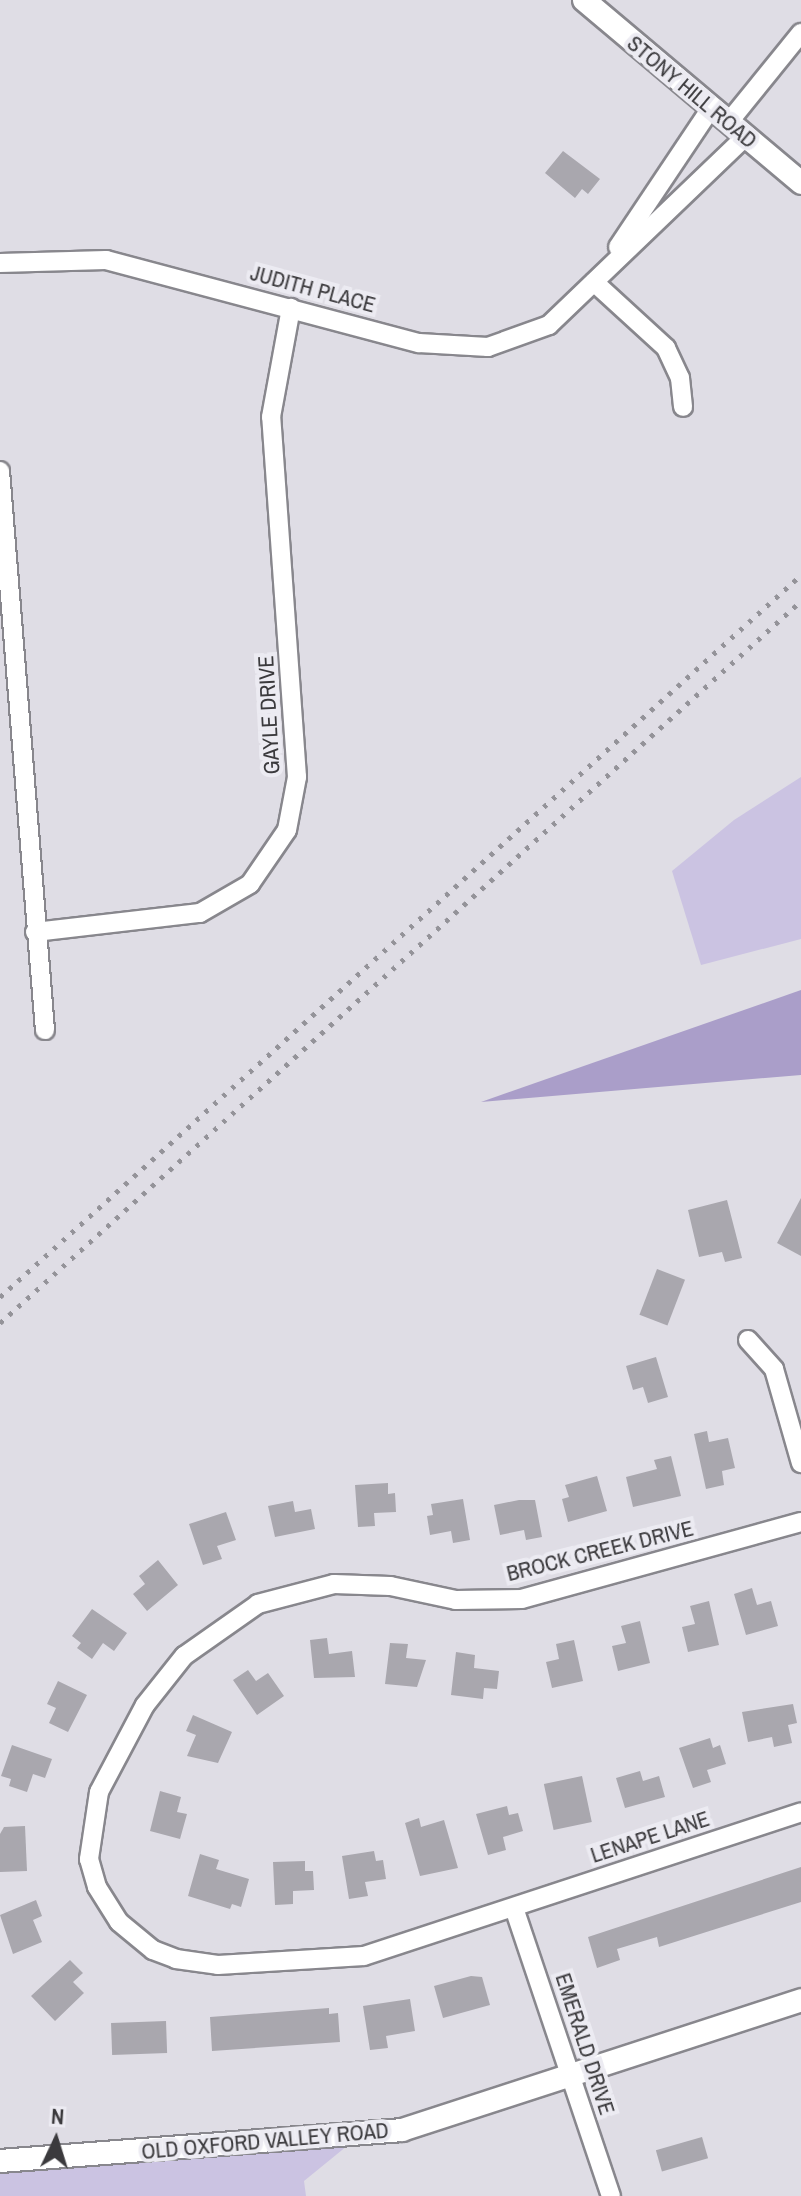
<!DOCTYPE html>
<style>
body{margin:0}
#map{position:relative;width:801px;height:2196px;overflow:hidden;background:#dfdde5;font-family:"Archivo Narrow",sans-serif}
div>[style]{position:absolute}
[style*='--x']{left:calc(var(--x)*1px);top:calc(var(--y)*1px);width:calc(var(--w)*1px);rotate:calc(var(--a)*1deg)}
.green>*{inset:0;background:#cbc3e2}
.water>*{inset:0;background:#aa9ec9}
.building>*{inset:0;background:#a9a7ae;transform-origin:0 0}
.roads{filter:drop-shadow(2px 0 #88878d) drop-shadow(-2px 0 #88878d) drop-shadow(0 2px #88878d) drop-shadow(0 -2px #88878d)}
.minor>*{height:18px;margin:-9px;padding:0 9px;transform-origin:9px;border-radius:9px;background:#fff}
.tertiary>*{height:22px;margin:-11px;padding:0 11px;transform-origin:11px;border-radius:11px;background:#fff}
.rail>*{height:5px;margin-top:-2.5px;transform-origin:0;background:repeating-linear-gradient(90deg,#949399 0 4px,transparent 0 12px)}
span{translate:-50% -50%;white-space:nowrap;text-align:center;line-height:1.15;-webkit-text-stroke:8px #ecebf2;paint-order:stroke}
.street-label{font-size:22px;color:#3b3a3d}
.north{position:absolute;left:16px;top:2100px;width:80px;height:80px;-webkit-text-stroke:6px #ecebf2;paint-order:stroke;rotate:4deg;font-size:22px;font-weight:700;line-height:32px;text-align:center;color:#3b3a3d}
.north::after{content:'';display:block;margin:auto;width:28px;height:36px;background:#3b3a3d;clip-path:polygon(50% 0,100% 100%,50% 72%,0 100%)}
</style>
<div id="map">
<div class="green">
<i style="clip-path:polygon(801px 777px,801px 939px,701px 965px,672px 871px,734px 820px)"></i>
<i style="clip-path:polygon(358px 2137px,304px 2181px,306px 2196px,0 2196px,0 2161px)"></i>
</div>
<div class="water">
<i style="clip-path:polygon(801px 990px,801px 1075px,481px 1102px)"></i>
</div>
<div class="building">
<i style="clip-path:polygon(563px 151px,600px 179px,588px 194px,582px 189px,575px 198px,545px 173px)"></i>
<i style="clip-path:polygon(801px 1198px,801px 1256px,777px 1243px)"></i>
<i style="clip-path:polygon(727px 1200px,742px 1258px,725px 1262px,722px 1252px,699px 1257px,688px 1210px)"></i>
<i style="left:657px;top:1269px;width:30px;height:49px;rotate:21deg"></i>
<i style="clip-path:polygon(656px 1357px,668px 1397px,648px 1403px,643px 1387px,633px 1390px,626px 1366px)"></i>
<i style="clip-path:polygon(707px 1431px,709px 1442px,728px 1438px,735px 1468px,722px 1471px,724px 1485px,706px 1489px,694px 1434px)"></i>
<i style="clip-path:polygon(671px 1456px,681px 1496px,633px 1507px,626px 1477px,657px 1469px,654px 1460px)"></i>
<i style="clip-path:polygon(597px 1476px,607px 1511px,568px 1522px,562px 1499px,569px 1497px,565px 1485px)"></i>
<i style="clip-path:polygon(388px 1483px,388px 1494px,395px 1493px,396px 1512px,374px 1513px,375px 1526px,358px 1527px,355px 1485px)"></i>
<i style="clip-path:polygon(463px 1499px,470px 1540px,453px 1543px,451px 1531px,430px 1535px,427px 1516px,433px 1515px,431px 1504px)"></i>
<i style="clip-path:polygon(519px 1500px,535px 1500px,542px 1537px,526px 1540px,524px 1530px,500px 1535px,494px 1505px)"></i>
<i style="clip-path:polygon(293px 1501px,295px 1512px,311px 1509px,315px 1529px,275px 1537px,268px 1506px)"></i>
<i style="clip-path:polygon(226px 1512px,236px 1540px,217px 1546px,222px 1559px,203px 1565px,189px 1524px)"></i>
<i style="clip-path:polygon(158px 1560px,178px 1585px,147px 1611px,133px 1594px,145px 1584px,139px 1576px)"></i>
<i style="clip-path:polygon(752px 1588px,757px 1605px,771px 1601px,778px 1626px,746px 1635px,734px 1594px)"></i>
<i style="clip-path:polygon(709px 1601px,719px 1645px,688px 1652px,682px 1627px,695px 1624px,690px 1606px)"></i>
<i style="clip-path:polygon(92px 1609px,127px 1633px,114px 1651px,103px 1643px,92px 1659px,77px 1648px,81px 1643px,72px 1636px)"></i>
<i style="clip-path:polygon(640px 1621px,650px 1663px,618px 1671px,612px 1646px,626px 1643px,621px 1626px)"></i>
<i style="clip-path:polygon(327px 1638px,329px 1654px,352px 1651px,355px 1677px,314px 1678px,310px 1640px)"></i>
<i style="clip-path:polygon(574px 1640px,583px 1681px,552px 1688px,546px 1662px,559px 1659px,556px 1644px)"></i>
<i style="clip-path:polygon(390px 1643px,408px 1644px,406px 1658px,426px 1660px,417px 1687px,385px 1684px)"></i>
<i style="clip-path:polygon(456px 1652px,475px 1655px,474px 1668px,499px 1671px,497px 1689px,484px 1688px,483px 1699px,451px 1695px)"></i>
<i style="clip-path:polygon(248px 1670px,256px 1681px,268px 1673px,284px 1696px,257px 1715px,233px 1680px)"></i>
<i style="clip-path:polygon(58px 1681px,87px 1695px,68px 1732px,49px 1723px,56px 1708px,47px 1704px)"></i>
<i style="clip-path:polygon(793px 1704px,797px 1723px,788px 1725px,792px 1743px,774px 1747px,772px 1737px,748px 1742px,742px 1712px)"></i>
<i style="clip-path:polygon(193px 1715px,232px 1732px,218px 1763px,187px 1756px,196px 1735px,186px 1731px)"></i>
<i style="clip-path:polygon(710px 1738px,713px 1748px,720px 1745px,726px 1764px,707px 1770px,711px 1782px,693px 1788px,679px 1748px)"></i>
<i style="clip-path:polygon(12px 1745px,52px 1759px,45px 1778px,33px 1774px,27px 1792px,9px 1786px,11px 1779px,1px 1776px)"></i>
<i style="clip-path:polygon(640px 1771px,643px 1781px,659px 1776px,665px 1797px,625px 1808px,616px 1778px)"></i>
<i style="left:582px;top:1776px;width:47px;height:39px;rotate:78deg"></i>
<i style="clip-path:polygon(160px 1791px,181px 1797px,177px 1812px,187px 1814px,180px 1839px,150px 1831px)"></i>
<i style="clip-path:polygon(507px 1806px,509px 1815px,518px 1813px,523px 1831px,503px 1837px,506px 1850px,488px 1855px,476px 1814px)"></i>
<i style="clip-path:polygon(419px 1818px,421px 1827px,444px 1820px,458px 1868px,420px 1876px,405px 1823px)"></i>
<i style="clip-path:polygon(25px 1826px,27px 1871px,0 1872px,0 1834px,4px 1827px)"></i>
<i style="clip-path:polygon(374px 1851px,376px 1861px,383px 1860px,386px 1879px,365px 1882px,368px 1896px,349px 1899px,342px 1856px)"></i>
<i style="clip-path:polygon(200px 1854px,219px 1860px,216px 1869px,249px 1879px,241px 1907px,232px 1904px,230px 1909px,188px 1896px)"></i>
<i style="clip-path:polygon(305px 1861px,305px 1871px,313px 1871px,314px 1890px,293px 1891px,293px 1904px,275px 1905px,273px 1862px)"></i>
<i style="clip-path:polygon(801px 1867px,801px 1902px,659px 1947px,657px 1937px,617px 1949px,620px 1960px,597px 1968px,588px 1937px)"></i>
<i style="clip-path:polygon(36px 1900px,42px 1916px,33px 1920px,42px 1942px,13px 1954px,0 1915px)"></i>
<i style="clip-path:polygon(70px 1960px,83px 1973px,73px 1982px,84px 1993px,55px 2021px,31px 1996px)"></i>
<i style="clip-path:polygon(471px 1976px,482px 1977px,490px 2005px,443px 2018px,434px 1986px)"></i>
<i style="clip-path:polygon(410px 1999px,415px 2031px,386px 2036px,388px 2048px,370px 2050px,363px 2006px)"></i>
<i style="clip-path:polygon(329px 2008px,329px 2014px,338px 2013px,340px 2042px,212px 2051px,210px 2017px)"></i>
<i style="left:166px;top:2021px;width:32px;height:55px;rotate:88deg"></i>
<i style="left:702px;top:2137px;width:22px;height:48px;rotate:74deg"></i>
</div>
<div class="roads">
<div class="minor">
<i style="--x:728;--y:123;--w:116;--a:-51"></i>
<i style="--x:618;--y:247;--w:167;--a:-56.2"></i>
<i style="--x:0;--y:263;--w:106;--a:-1.6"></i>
<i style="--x:106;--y:260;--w:324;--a:14.9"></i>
<i style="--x:419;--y:343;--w:69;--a:3.3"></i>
<i style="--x:488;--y:347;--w:65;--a:-19.8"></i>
<i style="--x:549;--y:325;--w:272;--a:-43.8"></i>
<i style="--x:594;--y:282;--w:98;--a:42.5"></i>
<i style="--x:666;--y:348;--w:33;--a:65"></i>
<i style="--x:680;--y:378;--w:29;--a:84"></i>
<i style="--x:0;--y:471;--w:561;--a:85.4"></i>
<i style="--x:35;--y:932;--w:166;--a:-6.6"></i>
<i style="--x:200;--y:913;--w:58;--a:-30.1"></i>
<i style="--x:250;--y:884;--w:65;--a:-55.6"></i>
<i style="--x:287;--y:830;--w:54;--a:-79.3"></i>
<i style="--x:297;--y:777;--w:361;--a:-94.1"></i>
<i style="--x:271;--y:417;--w:111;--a:-79.6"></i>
<i style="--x:748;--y:1340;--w:39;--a:48"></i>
<i style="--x:774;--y:1369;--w:98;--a:74"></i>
<i style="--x:801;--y:1522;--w:289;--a:164.6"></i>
<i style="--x:522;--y:1599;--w:66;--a:179.1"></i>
<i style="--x:456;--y:1600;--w:67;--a:-168"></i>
<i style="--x:390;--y:1586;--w:56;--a:-178"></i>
<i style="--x:334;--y:1584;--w:79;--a:165.3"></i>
<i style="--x:258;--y:1604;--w:90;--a:144.9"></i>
<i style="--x:184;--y:1656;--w:63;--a:128.5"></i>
<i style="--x:145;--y:1705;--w:98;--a:117.9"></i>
<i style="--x:99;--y:1792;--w:68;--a:98.5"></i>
<i style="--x:89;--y:1859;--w:29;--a:74"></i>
<i style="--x:97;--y:1887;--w:41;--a:57.8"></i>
<i style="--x:119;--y:1922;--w:44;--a:39.5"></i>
<i style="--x:153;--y:1950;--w:25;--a:21"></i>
<i style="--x:176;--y:1959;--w:42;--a:8.1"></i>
<i style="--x:218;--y:1965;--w:146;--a:-3.5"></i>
<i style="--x:364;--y:1956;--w:460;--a:-18.2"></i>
<i style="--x:514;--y:1908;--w:304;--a:71.4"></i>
</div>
<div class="tertiary">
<i style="--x:584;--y:0;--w:284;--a:40.1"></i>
<i style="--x:0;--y:2161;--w:403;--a:-4.4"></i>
<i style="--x:402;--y:2130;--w:420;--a:-18"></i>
</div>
</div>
<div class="rail">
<i style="--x:0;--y:1297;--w:1078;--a:-42.03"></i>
<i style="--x:0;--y:1323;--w:1078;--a:-42.03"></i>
</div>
<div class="street-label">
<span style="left:692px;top:92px;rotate:40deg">STONY HILL ROAD</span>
<span style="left:313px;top:289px;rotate:15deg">JUDITH PLACE</span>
<span style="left:269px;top:715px;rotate:-93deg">GAYLE DRIVE</span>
<span style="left:600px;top:1551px;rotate:-14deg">BROCK CREEK DRIVE</span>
<span style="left:650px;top:1837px;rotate:-18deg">LENAPE LANE</span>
<span style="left:585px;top:2044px;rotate:72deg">EMERALD DRIVE</span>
<span style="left:265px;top:2141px;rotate:-5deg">OLD OXFORD VALLEY ROAD</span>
</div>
<div class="north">N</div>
</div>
